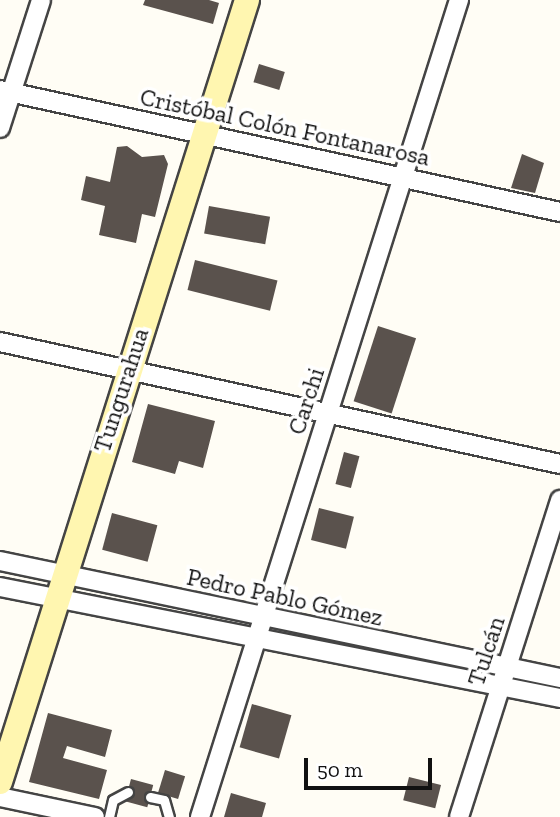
<!DOCTYPE html>
<meta charset="utf-8">
<style>
body{margin:0}
#map{position:relative;width:560px;height:817px;overflow:hidden;background:#fffdf5;font-family:"Zilla Slab",serif}
div>[style]{position:absolute}
[style*='--x']{left:calc(var(--x)*1px);top:calc(var(--y)*1px);width:calc(var(--w)*1px);rotate:calc(var(--a)*1deg)}
.building>*{inset:0;background:#5a524d;transform-origin:0 0}
.roads{filter:drop-shadow(2px 0 #444) drop-shadow(-2px 0 #444) drop-shadow(0 2px #444) drop-shadow(0 -2px #444)}
.service>*{height:9px;margin:-4.5px;padding:0 4.5px;transform-origin:4.5px;border-radius:4.5px;background:#fff}
.minor>*{height:18px;margin:-9px;padding:0 9px;transform-origin:9px;border-radius:9px;background:#fff}
.secondary>*{height:24px;margin:-12px;padding:0 12px;transform-origin:12px;border-radius:12px;background:#fff6b0}
span{translate:-50% -50%;white-space:nowrap;text-align:center;line-height:1.15;-webkit-text-stroke:7px #fff;paint-order:stroke}
.street-label{font-size:24px;color:#111}
.scale{position:absolute;left:304px;top:758px;width:128px;height:32px;box-sizing:border-box;border:4px solid #111;border-top:0;padding-left:9px;font-size:21px;line-height:24px;white-space:nowrap;color:#111;-webkit-text-stroke:5px #fff;paint-order:stroke}
</style>
<div id="map">
<div class="building">
<i style="clip-path:polygon(145px 0,209px 0,219px 3px,213px 24px,143px 5px)"></i>
<i style="left:259px;top:64px;width:27px;height:19px;rotate:17deg"></i>
<i style="clip-path:polygon(127px 146px,142px 157px,164px 155px,168px 164px,155px 217px,142px 214px,136px 243px,99px 235px,105px 206px,81px 200px,86px 176px,110px 182px,117px 147px)"></i>
<i style="clip-path:polygon(522px 154px,544px 163px,535px 193px,511px 188px)"></i>
<i style="left:209px;top:206px;width:62px;height:28px;rotate:10deg"></i>
<i style="left:195px;top:260px;width:85px;height:31px;rotate:14deg"></i>
<i style="left:378px;top:326px;width:40px;height:79px;rotate:18deg"></i>
<i style="clip-path:polygon(148px 404px,215px 421px,203px 468px,179px 461px,175px 474px,132px 462px)"></i>
<i style="left:344px;top:452px;width:16px;height:33px;rotate:15deg"></i>
<i style="left:319px;top:508px;width:36px;height:33px;rotate:14deg"></i>
<i style="left:112px;top:513px;width:47px;height:38px;rotate:15deg"></i>
<i style="left:252px;top:704px;width:41px;height:45px;rotate:16deg"></i>
<i style="clip-path:polygon(48px 713px,112px 730px,105px 757px,67px 746px,63px 758px,107px 770px,99px 799px,29px 782px)"></i>
<i style="left:165px;top:770px;width:21px;height:24px;rotate:17deg"></i>
<i style="left:409px;top:777px;width:33px;height:24px;rotate:14deg"></i>
<i style="left:131px;top:779px;width:23px;height:23px;rotate:15deg"></i>
<i style="clip-path:polygon(231px 793px,266px 803px,262px 817px,224px 817px)"></i>
</div>
<div class="roads">
<div class="service">
<i style="--x:150;--y:797;--w:14;--a:12"></i>
<i style="--x:164;--y:800;--w:18;--a:74"></i>
<i style="--x:109;--y:817;--w:17;--a:-77"></i>
<i style="--x:113;--y:800;--w:17;--a:-28"></i>
</div>
<div class="minor">
<i style="--x:0;--y:90;--w:573;--a:12.29"></i>
<i style="--x:0;--y:128;--w:134;--a:-72.2"></i>
<i style="--x:0;--y:342;--w:573;--a:12.29"></i>
<i style="--x:0;--y:561;--w:572;--a:11.8"></i>
<i style="--x:0;--y:587;--w:571;--a:11.21"></i>
<i style="--x:0;--y:797;--w:97;--a:11.9"></i>
<i style="--x:200;--y:817;--w:857;--a:-72.41"></i>
<i style="--x:459;--y:817;--w:333;--a:-72.3"></i>
</div>
<div class="secondary">
<i style="--x:0;--y:782;--w:820;--a:-72.47"></i>
</div>
</div>
<div class="street-label">
<span style="left:285px;top:127px;rotate:12deg">Cristóbal Colón Fontanarosa</span>
<span style="left:121px;top:390px;rotate:-72deg">Tungurahua</span>
<span style="left:306px;top:401px;rotate:-72deg">Carchi</span>
<span style="left:285px;top:597px;rotate:12deg">Pedro Pablo Gómez</span>
<span style="left:486px;top:651px;rotate:-72deg">Tulcán</span>
</div>
<div class="scale">50 m</div>
</div>
